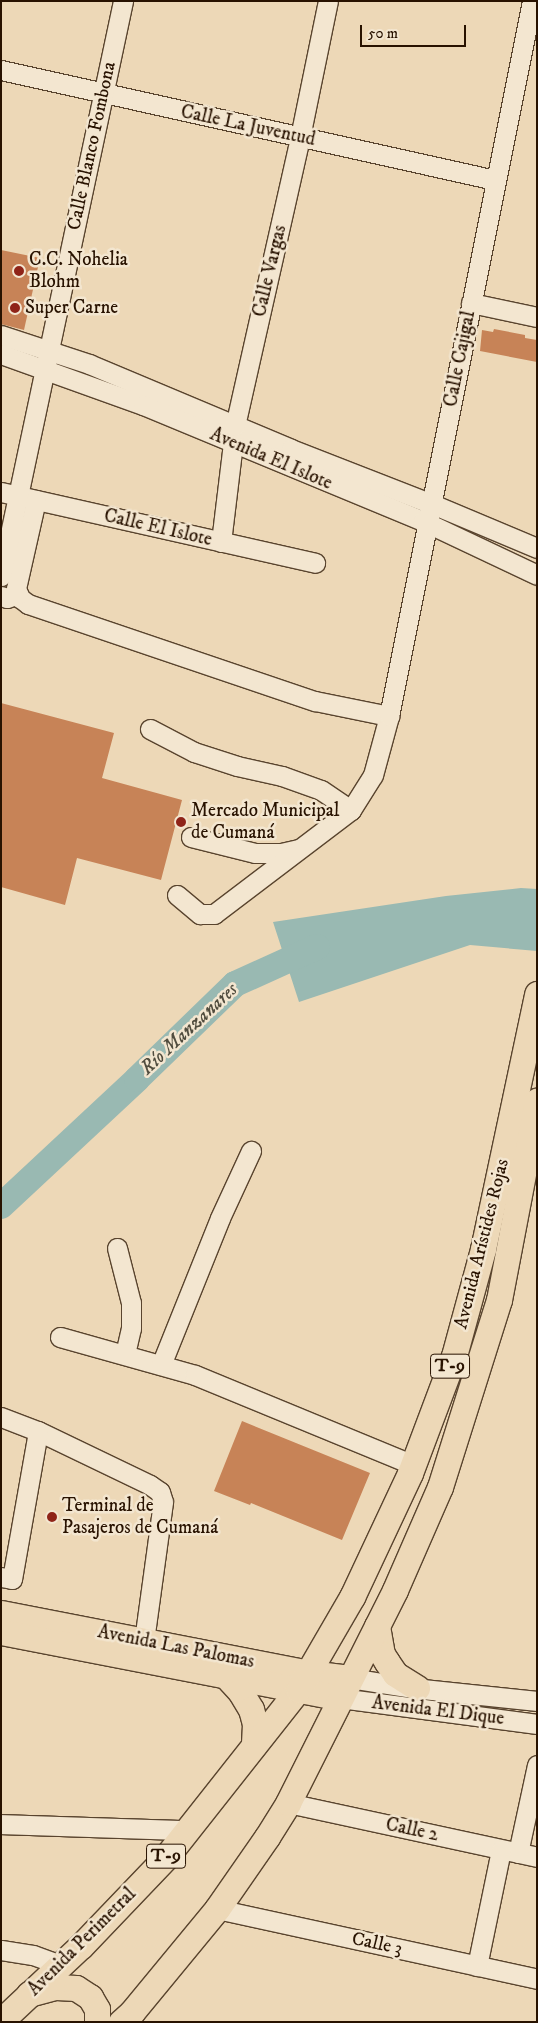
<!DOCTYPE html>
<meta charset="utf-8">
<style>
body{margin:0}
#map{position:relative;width:538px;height:2023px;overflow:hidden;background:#edd8b7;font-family:"IM FELL DW Pica",serif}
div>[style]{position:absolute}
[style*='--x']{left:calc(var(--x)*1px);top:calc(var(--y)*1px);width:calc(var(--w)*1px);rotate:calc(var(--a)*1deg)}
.water>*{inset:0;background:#99b9b2}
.river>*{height:26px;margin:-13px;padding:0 13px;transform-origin:13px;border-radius:13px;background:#99b9b2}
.building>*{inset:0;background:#c78357}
.roads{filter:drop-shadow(1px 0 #59442e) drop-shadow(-1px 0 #59442e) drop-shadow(0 1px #59442e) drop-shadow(0 -1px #59442e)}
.minor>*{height:19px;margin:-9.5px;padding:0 9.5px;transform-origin:9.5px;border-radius:9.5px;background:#f3e6d0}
.major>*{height:25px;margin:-12.5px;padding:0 12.5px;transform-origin:12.5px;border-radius:12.5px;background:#edd8b7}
.dots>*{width:14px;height:14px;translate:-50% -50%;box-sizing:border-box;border:2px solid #f3e6d0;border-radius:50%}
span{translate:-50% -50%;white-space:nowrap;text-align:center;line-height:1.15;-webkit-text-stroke:5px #f3e6d0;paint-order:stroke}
.shield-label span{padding:1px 4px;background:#f3e6d0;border:1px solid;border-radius:4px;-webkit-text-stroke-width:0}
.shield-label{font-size:18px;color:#281200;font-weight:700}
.street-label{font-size:19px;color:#281200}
.poi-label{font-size:19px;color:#281200}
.left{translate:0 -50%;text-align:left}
.water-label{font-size:20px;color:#504c3e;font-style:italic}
.frame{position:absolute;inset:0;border:2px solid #281200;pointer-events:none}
.scale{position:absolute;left:360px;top:25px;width:106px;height:22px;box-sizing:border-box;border:2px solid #281200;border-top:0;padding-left:6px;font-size:15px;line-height:18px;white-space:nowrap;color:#281200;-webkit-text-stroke:4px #f3e6d0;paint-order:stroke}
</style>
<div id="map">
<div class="water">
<i style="clip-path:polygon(521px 888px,537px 889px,537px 951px,470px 945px,299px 1002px,273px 922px,446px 896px)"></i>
</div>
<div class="river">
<i style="--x:1;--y:1206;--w:186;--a:-43"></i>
<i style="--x:137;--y:1079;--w:136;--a:-44.1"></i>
<i style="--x:235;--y:984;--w:90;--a:-24.3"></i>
</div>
<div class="building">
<i style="clip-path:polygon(1px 250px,40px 258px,24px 330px,1px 324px)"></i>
<i style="clip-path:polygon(494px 329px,525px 335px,525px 338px,537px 340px,537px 362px,480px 351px,482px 330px,493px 332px)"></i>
<i style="clip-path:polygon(1px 703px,114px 733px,102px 778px,182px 800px,161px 880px,77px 858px,65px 905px,1px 887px)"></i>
<i style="clip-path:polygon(242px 1421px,370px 1473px,342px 1540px,251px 1503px,250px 1505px,214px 1491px)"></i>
</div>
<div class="roads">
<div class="minor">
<i style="--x:1;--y:70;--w:506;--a:12.55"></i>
<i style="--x:471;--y:303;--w:67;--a:12"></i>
<i style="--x:1;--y:335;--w:93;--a:18.2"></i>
<i style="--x:89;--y:364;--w:219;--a:22.8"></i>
<i style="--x:291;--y:449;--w:151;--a:21.3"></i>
<i style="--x:432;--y:504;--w:114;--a:22.7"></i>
<i style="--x:1;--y:354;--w:151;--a:19.8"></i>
<i style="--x:143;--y:405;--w:303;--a:22.5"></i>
<i style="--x:423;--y:521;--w:126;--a:25.3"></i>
<i style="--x:1;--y:492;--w:322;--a:12.7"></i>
<i style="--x:36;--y:500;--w:91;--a:102.7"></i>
<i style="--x:16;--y:589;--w:10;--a:66"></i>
<i style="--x:20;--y:598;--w:10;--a:37"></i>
<i style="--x:28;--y:604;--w:303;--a:18.7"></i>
<i style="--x:315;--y:701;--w:76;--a:11.5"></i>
<i style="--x:221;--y:542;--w:117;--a:-83.1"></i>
<i style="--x:235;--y:426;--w:296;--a:-77.3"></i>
<i style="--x:300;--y:137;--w:139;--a:-78.4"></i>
<i style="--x:1;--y:576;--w:588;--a:-78.02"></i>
<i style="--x:1;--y:596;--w:6;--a:18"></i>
<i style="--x:7;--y:598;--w:12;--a:-20"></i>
<i style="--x:150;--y:729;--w:50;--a:27.6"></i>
<i style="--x:194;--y:752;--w:45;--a:18"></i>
<i style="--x:237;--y:766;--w:46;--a:12.5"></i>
<i style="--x:282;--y:776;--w:41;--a:19.7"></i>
<i style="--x:321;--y:790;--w:36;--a:34"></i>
<i style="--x:191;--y:837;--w:66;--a:14"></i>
<i style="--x:255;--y:853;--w:26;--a:0"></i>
<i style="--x:281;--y:853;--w:18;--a:-13"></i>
<i style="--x:177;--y:895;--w:30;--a:40"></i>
<i style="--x:200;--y:914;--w:14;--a:0"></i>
<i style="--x:214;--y:914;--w:172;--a:-37.2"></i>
<i style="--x:351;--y:810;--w:41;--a:-57.8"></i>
<i style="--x:373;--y:775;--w:61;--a:-74.8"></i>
<i style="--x:389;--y:716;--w:729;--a:-78.69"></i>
<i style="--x:117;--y:1248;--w:57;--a:75.7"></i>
<i style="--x:131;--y:1303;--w:25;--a:90"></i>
<i style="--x:131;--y:1328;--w:27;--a:103"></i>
<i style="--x:60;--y:1337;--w:140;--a:15.7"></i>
<i style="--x:195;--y:1375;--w:236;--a:22.4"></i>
<i style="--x:161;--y:1365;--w:158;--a:-68.1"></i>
<i style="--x:220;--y:1218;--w:74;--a:-65.2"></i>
<i style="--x:1;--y:1417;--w:40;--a:21"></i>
<i style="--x:38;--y:1431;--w:124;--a:25.7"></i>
<i style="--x:150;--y:1485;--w:12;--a:35"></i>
<i style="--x:160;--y:1492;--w:10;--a:73"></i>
<i style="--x:163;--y:1502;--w:140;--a:97.8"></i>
<i style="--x:1;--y:1577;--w:11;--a:10"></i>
<i style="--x:12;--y:1579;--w:150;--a:-80"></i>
<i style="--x:350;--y:1678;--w:64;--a:9"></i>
<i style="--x:413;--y:1688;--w:125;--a:6"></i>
<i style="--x:340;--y:1698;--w:199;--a:7.5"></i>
<i style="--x:288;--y:1803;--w:255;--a:12.2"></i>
<i style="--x:1;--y:1824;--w:185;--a:1.9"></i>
<i style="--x:518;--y:1853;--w:90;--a:-77.8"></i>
<i style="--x:217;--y:1909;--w:328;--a:12.3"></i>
<i style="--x:1;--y:1950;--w:32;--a:9"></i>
<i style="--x:33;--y:1955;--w:29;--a:20"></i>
<i style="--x:477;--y:1966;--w:118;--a:-78.3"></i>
</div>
<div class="major">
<i style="--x:1;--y:1613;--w:314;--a:11"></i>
<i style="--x:309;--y:1673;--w:41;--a:7"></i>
<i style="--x:377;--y:1626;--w:28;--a:80"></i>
<i style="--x:382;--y:1654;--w:9;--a:58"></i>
<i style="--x:387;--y:1662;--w:14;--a:56"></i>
<i style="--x:395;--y:1674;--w:26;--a:32"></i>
<i style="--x:1;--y:1632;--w:345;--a:11"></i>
<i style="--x:226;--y:1676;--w:21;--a:47"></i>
<i style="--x:240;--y:1691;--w:21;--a:59"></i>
<i style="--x:251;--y:1709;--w:16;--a:75"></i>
<i style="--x:255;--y:1724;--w:21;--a:93"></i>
<i style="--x:29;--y:1994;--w:28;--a:-15"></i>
<i style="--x:56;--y:1987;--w:20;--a:3"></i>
<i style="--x:76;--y:1988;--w:17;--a:33"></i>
<i style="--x:90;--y:1997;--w:14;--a:60"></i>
<i style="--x:97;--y:2009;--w:13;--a:90"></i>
<i style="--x:1;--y:2021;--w:110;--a:-43.2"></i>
<i style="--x:81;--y:1946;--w:123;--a:-46.3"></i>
<i style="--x:166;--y:1857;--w:213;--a:-51.7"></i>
<i style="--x:298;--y:1690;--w:108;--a:-59.9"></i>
<i style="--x:352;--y:1597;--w:137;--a:-64.9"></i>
<i style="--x:410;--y:1473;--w:125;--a:-69.4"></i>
<i style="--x:454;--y:1356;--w:111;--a:-74.8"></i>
<i style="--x:483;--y:1249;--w:261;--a:-78"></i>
<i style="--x:121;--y:2022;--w:15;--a:-42"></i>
<i style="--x:132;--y:2012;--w:134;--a:-50.5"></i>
<i style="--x:217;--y:1909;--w:88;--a:-55.2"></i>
<i style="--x:267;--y:1837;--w:40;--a:-58"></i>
<i style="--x:288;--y:1803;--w:238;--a:-63.3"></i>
<i style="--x:395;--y:1590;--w:112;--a:-66.4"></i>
<i style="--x:440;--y:1487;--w:196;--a:-72.5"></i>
<i style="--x:499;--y:1300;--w:203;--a:-79.2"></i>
</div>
</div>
<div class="dots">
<i style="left:19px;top:271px;background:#8f2418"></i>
<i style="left:15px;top:308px;background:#8f2418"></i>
<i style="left:181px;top:822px;background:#8f2418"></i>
<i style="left:52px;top:1517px;background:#8f2418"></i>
</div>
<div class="shield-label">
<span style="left:450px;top:1366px">T-9</span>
<span style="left:166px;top:1856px">T-9</span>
</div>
<div class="street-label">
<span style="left:248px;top:126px;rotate:12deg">Calle La Juventud</span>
<span style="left:92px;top:146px;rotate:-78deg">Calle Blanco Fombona</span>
<span style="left:270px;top:271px;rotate:-77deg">Calle Vargas</span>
<span style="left:460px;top:359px;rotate:-79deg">Calle Cajigal</span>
<span style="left:271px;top:459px;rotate:23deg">Avenida El Islote</span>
<span style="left:158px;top:528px;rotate:13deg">Calle El Islote</span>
<span style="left:482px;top:1244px;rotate:-76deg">Avenida Arístides Rojas</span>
<span style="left:176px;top:1647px;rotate:11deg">Avenida Las Palomas</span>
<span style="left:438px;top:1711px;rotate:7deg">Avenida El Dique</span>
<span style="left:412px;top:1830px;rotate:12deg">Calle 2</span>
<span style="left:82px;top:1942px;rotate:-45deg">Avenida Perimetral</span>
<span style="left:377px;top:1944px;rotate:12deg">Calle 3</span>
</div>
<div class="poi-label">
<span class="left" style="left:29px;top:271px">C.C. Nohelia<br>Blohm</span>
<span class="left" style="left:25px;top:308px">Super Carne</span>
<span class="left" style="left:191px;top:822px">Mercado Municipal<br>de Cumaná</span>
<span class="left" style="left:62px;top:1517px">Terminal de<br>Pasajeros de Cumaná</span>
</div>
<div class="water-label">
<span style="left:189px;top:1029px;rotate:-43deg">Río Manzanares</span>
</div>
<div class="frame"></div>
<div class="scale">50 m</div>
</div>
